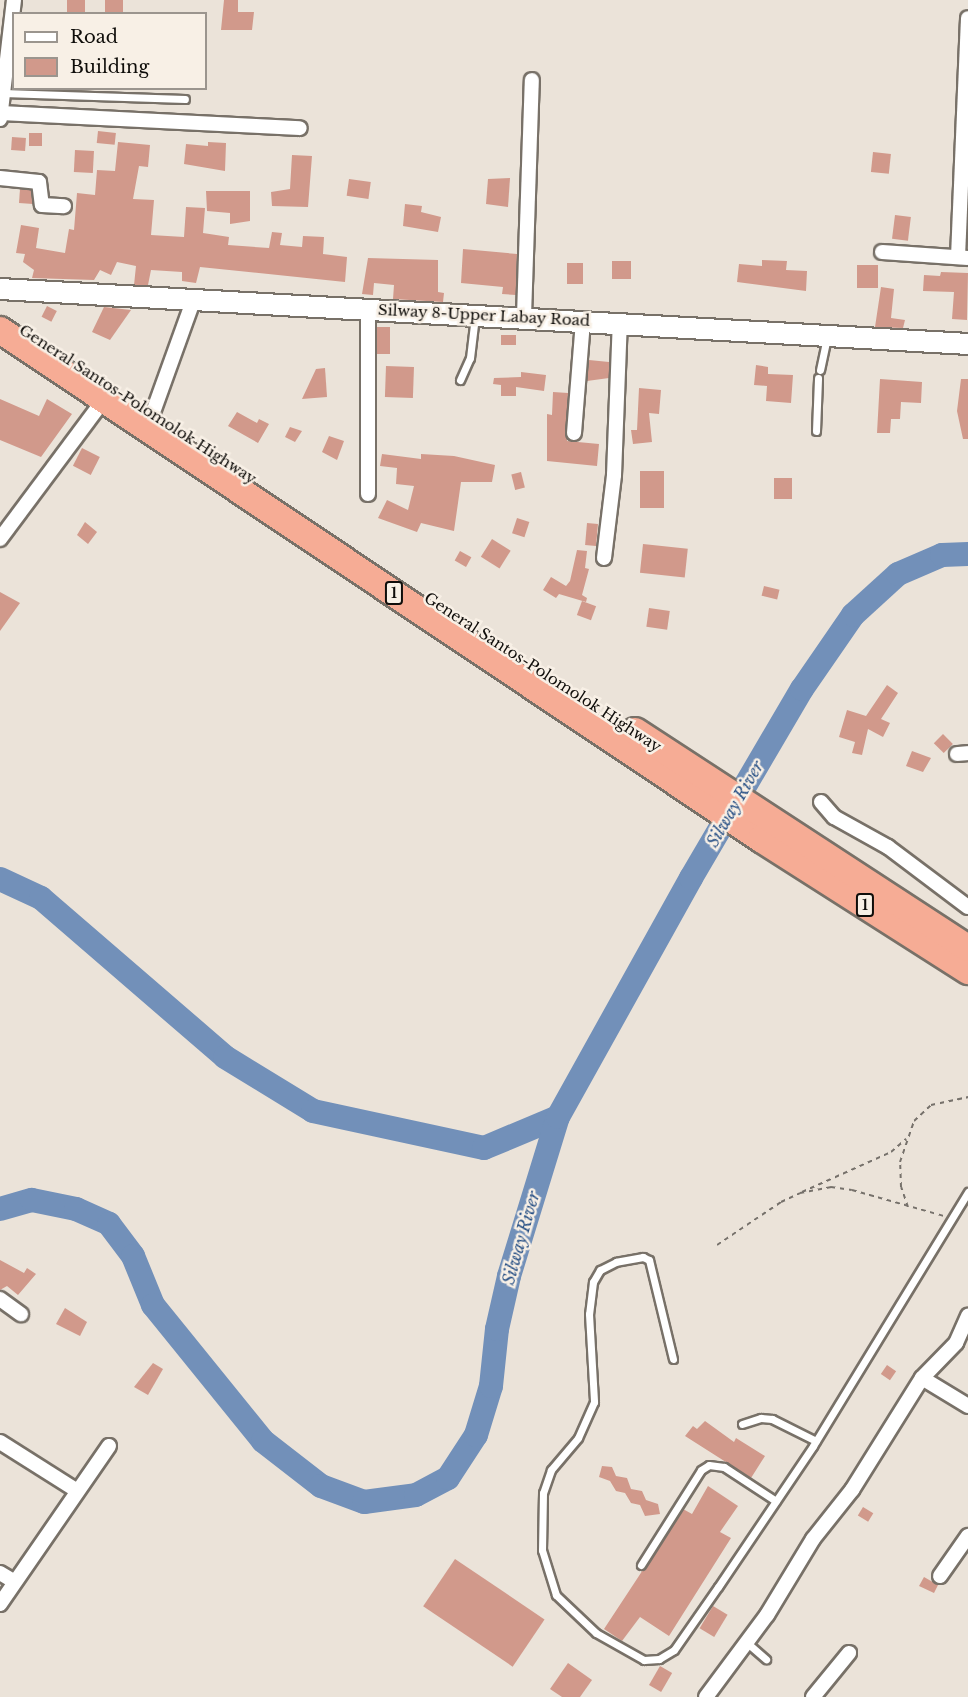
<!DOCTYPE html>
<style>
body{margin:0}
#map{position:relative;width:968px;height:1697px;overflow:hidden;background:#ebe3d9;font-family:"Libre Baskerville",serif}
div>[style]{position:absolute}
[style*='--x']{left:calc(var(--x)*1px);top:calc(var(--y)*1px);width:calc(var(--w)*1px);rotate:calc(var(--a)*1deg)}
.river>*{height:24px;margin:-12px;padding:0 12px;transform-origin:12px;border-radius:12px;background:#7290b9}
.building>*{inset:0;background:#d1998b;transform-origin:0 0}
.path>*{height:2px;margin-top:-1px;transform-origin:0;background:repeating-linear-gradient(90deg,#76716b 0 4.5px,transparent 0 9px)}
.roads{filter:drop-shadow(2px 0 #787168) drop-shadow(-2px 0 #787168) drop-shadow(0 2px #787168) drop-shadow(0 -2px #787168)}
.lane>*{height:7px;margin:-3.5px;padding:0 3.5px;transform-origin:3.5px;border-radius:3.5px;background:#fff}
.street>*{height:14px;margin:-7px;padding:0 7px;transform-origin:7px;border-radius:7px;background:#fff}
.secondary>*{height:20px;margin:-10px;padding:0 10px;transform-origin:10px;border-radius:10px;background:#fff}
.highway>*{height:26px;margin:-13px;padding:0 13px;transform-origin:13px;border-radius:13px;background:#f6ac95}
span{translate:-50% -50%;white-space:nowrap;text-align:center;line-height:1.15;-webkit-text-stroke:5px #f8f0e6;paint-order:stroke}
.shield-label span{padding:2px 4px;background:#f8f0e6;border:2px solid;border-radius:4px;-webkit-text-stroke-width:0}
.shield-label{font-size:14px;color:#0f0d0a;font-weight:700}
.street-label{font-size:15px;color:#0f0d0a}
.water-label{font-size:16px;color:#254e84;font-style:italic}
.legend{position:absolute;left:12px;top:12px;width:195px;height:78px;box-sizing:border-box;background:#f8f0e6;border:2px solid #9b958e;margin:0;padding:8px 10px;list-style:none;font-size:18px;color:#0f0d0a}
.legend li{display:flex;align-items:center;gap:12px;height:30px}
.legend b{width:30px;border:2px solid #9b958e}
</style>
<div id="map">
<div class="river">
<i style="--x:0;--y:879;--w:45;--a:24.9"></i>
<i style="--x:41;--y:898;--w:243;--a:40.8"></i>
<i style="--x:225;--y:1057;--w:103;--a:31.5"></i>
<i style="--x:313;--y:1111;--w:175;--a:12.2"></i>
<i style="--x:484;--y:1148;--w:80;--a:-22.7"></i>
<i style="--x:0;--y:1209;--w:33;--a:-16"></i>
<i style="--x:32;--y:1200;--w:45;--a:11.6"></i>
<i style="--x:76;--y:1209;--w:36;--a:24"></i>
<i style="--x:109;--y:1224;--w:40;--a:53"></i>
<i style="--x:133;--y:1256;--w:53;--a:67.8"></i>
<i style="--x:153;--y:1305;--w:175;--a:51"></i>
<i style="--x:263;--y:1441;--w:73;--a:37.8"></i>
<i style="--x:321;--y:1486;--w:46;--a:20.4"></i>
<i style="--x:364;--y:1502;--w:52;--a:-7.7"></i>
<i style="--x:416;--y:1495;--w:36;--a:-28"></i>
<i style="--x:448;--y:1478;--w:51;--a:-56.9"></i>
<i style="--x:476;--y:1435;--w:51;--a:-73"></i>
<i style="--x:491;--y:1386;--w:57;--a:-84"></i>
<i style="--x:497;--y:1329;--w:54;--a:-77.2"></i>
<i style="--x:509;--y:1276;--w:166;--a:-72.9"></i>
<i style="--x:558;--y:1117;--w:274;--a:-60.9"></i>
<i style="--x:691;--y:878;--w:219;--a:-59.6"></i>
<i style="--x:802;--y:689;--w:90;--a:-55.4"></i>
<i style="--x:853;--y:615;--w:61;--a:-42.3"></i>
<i style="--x:898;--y:574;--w:48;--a:-23.4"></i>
<i style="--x:942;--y:555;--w:26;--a:-2"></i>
</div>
<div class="building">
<i style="left:67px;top:0;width:18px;height:14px"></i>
<i style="left:105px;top:0;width:18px;height:14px"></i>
<i style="clip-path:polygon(224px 0,238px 0,238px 12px,254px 12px,252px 30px,221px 30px)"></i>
<i style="left:98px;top:131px;width:18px;height:12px;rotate:6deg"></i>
<i style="left:29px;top:133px;width:13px;height:13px"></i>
<i style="left:12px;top:137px;width:14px;height:13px;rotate:4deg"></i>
<i style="clip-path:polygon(118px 142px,150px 145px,148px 167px,139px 166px,133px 199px,154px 200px,151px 235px,184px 237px,186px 207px,205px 208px,203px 233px,229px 237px,228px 245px,269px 248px,272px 232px,282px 233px,280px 245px,302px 247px,303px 236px,324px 237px,323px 254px,347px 257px,345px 282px,200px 267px,196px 283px,182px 281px,182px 272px,151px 270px,148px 285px,134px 285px,136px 266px,117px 262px,111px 275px,100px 270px,94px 280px,32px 278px,34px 270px,23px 262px,25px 254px,16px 253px,21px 225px,39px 228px,36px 248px,65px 253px,69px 229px,74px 230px,77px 193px,95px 195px,97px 170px,115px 171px)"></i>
<i style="clip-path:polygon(208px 142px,226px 143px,225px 171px,184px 164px,186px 144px,208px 146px)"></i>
<i style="left:75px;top:150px;width:19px;height:22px;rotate:3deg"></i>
<i style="left:873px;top:152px;width:18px;height:20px;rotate:6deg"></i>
<i style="clip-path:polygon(292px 155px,312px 156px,308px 207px,272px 206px,271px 192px,290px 189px)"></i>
<i style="clip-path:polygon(510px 178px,508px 207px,486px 204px,488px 179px)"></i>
<i style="left:349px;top:179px;width:22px;height:17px;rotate:8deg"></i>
<i style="clip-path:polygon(20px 189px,31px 190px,33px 204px,19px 203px)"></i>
<i style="clip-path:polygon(206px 191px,250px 191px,250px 221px,230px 224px,230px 213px,207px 211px)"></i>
<i style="clip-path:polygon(405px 204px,422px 206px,421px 212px,441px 217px,438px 232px,403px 226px)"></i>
<i style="left:895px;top:215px;width:16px;height:24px;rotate:7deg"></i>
<i style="clip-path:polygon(463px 249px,517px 254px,516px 295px,502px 294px,503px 287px,461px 283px)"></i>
<i style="clip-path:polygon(368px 258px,438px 260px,438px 292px,444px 293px,443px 302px,393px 299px,394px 285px,374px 283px,373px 295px,362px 294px)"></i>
<i style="clip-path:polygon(762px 260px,787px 261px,786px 270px,807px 271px,806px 291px,737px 282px,739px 264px,762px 266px)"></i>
<i style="left:631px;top:261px;width:18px;height:19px;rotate:90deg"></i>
<i style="left:567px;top:263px;width:16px;height:21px"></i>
<i style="left:857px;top:265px;width:21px;height:23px"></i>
<i style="clip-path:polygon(941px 272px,968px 273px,967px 320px,952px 319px,954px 292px,923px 291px,924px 275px,940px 276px)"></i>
<i style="clip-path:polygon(881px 287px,894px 289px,891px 318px,905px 320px,903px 328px,875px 327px)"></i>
<i style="left:47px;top:306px;width:11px;height:12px;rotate:27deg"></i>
<i style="clip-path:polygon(104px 307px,131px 310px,110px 340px,92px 332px)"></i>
<i style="left:377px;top:327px;width:13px;height:27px"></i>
<i style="left:501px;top:335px;width:15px;height:10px"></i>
<i style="clip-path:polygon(589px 360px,609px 362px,609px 378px,587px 381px)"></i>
<i style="clip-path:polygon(756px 365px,768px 367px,768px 374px,793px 375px,791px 403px,766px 401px,767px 386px,754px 385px)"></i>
<i style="left:386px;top:366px;width:28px;height:31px;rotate:2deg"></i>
<i style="clip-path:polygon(325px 368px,327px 397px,302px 399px,316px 369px)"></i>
<i style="clip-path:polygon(521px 372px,546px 375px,544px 391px,516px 387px,516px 396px,501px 396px,501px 385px,493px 384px,494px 378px,521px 377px)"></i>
<i style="clip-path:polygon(880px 379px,922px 382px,921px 403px,901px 402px,900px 419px,891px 419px,890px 433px,877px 433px)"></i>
<i style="clip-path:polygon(961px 379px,968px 379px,968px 439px,963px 439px,957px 411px)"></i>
<i style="clip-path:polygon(639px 388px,661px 390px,659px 414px,649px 413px,652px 442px,633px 444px,631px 430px,637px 430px)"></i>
<i style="clip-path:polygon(553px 392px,568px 393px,567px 441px,599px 444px,597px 466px,547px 461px,547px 414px,552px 415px)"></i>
<i style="clip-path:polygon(0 399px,39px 416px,47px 399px,72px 414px,41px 457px,0 440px)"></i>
<i style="clip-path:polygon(237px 412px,257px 423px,259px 419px,269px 424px,258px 443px,228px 426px)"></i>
<i style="clip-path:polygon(290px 427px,302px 431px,295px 442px,285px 437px)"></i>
<i style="clip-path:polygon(329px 436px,344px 441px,337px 460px,322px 452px)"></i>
<i style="left:82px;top:448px;width:20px;height:20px;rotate:27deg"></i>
<i style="clip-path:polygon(382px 454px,421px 459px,421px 454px,454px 456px,495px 465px,492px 482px,461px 482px,454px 531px,421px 523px,417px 532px,378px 518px,387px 500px,408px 510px,414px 486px,396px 484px,397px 468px,380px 466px)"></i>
<i style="left:640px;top:471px;width:24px;height:37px"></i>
<i style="left:521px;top:472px;width:16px;height:10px;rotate:76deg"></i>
<i style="left:774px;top:478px;width:18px;height:21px"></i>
<i style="left:517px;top:518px;width:13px;height:16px;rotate:18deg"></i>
<i style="clip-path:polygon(85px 522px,97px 532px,88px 544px,77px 535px)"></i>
<i style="left:587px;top:523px;width:11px;height:22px;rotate:5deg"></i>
<i style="left:492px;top:539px;width:22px;height:21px;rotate:32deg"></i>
<i style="left:643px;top:544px;width:45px;height:29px;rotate:6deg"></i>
<i style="clip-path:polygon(577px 550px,587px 551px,585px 568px,589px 569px,582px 595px,587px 598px,586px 602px,559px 594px,556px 598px,543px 590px,551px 577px,566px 586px,570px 581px)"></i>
<i style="left:460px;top:551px;width:13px;height:11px;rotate:29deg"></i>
<i style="left:764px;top:586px;width:16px;height:10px;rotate:14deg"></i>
<i style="clip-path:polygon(0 592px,20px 603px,0 631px)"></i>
<i style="left:582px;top:601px;width:15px;height:15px;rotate:20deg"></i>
<i style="left:649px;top:608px;width:21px;height:19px;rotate:8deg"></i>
<i style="clip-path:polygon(887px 685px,898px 693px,881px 719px,890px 723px,883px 737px,868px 729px,862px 755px,852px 753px,855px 742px,839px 737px,847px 710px,866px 716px)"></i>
<i style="left:943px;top:734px;width:14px;height:13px;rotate:45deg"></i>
<i style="clip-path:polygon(912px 751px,931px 758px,923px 772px,906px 766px)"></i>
<i style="clip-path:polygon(0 1260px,24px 1273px,27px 1268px,36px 1274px,18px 1295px,7px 1286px,0 1290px)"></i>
<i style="clip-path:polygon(65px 1308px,87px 1322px,80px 1336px,56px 1324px)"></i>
<i style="clip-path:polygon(153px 1363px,163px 1369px,148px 1395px,134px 1387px)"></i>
<i style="left:887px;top:1365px;width:11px;height:11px;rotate:34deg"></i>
<i style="clip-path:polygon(705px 1421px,734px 1442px,736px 1438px,765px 1456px,751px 1478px,685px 1436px,693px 1426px,697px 1429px)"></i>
<i style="clip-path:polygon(602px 1466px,612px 1467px,616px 1476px,627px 1478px,631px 1489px,642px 1491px,646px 1500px,658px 1504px,660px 1514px,645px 1516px,640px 1505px,631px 1503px,625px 1493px,616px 1491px,610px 1481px,599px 1477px)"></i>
<i style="clip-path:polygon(708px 1486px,738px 1506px,720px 1532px,731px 1538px,669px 1636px,640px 1617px,622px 1641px,604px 1629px,683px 1509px,692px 1514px)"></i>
<i style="left:863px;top:1507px;width:12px;height:10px;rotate:31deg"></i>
<i style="left:455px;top:1559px;width:108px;height:57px;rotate:34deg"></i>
<i style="clip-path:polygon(924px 1577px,938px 1585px,934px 1593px,919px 1586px)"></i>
<i style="left:713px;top:1606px;width:17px;height:26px;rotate:31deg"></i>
<i style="clip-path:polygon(568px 1663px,592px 1680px,580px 1697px,562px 1697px,550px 1689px)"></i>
<i style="left:660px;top:1666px;width:14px;height:22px;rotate:30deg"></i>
</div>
<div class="path">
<i style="--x:802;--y:1192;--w:98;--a:-24.2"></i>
<i style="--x:891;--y:1152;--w:20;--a:-41"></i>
<i style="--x:908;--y:1207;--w:21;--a:-109"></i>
<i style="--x:901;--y:1187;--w:25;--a:-92"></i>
<i style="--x:900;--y:1162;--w:43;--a:-71.1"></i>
<i style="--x:914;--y:1121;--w:23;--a:-43"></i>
<i style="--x:931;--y:1105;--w:38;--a:-12"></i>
<i style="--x:717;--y:1245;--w:77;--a:-33.9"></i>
<i style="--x:781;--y:1202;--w:21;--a:-25"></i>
<i style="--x:800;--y:1193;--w:32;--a:-11"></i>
<i style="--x:831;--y:1187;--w:21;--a:8"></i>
<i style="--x:852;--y:1190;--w:96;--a:15.8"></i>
</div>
<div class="roads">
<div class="lane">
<i style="--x:3;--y:93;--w:182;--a:1.9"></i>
<i style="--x:820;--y:370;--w:33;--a:-78"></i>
<i style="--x:460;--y:380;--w:24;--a:-66"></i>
<i style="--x:470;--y:358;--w:42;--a:-83.2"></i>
<i style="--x:816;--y:431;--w:53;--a:-87.8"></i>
<i style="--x:673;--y:1359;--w:102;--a:-103.6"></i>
<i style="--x:649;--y:1260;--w:7;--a:-153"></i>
<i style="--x:643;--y:1257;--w:27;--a:170"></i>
<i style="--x:616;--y:1262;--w:18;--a:153"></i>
<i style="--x:600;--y:1270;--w:14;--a:120"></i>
<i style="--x:593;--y:1282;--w:32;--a:97"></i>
<i style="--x:589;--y:1314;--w:88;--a:86.7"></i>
<i style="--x:594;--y:1402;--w:39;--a:114"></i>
<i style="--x:578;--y:1438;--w:42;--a:130.2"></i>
<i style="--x:551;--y:1470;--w:24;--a:109"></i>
<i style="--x:543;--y:1493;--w:57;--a:91"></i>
<i style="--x:542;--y:1550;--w:47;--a:72.7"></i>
<i style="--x:556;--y:1595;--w:55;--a:43.5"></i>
<i style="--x:596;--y:1633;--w:55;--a:29.4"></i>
<i style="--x:644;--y:1660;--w:15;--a:-4"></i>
<i style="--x:659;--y:1659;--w:17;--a:-31"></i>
<i style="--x:674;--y:1650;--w:77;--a:-55.1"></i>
<i style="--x:718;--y:1587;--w:170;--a:-56"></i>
<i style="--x:813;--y:1446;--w:298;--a:-58.6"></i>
<i style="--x:742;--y:1424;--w:20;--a:-18"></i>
<i style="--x:761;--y:1418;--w:11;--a:5"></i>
<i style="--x:772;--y:1419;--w:49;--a:26.6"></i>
<i style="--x:641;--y:1565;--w:112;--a:-57.7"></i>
<i style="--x:701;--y:1470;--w:9;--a:-32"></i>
<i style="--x:709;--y:1465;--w:15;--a:8"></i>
<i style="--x:724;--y:1467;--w:62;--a:33.2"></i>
<i style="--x:745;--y:1641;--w:28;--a:41"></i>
</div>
<div class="street">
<i style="--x:1;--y:113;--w:299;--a:2.9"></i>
<i style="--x:0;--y:119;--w:120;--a:-83.3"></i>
<i style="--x:0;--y:178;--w:39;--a:6"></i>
<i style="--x:39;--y:182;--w:23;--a:83"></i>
<i style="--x:42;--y:205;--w:22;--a:3"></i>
<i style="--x:882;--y:252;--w:86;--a:4"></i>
<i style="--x:958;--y:257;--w:239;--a:-87.6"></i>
<i style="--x:368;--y:309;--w:185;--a:90"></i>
<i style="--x:524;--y:316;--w:236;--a:-88.1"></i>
<i style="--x:152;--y:415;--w:121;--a:-70.2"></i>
<i style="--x:574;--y:433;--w:113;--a:-85.4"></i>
<i style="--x:0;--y:539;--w:176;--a:-53.3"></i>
<i style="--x:604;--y:558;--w:84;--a:-83.1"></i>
<i style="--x:614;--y:475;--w:153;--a:-87.8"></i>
<i style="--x:957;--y:754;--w:11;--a:-5"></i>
<i style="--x:821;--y:802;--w:20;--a:49"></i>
<i style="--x:834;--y:817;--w:62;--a:29.1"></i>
<i style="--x:888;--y:847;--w:100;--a:36.9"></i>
<i style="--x:0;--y:1299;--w:26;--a:36"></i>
<i style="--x:922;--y:1378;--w:54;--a:31.3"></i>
<i style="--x:0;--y:1442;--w:90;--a:32.3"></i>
<i style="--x:0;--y:1573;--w:17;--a:31"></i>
<i style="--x:940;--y:1576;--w:49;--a:-55"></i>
<i style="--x:0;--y:1604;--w:192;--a:-55.4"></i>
<i style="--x:706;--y:1697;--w:102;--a:-53.4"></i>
<i style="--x:767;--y:1615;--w:89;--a:-58.8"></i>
<i style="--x:813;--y:1539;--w:63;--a:-51.5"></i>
<i style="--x:852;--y:1490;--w:132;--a:-58"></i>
<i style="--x:922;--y:1378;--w:49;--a:-45.8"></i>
<i style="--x:956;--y:1343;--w:30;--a:-66"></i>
<i style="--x:813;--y:1697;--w:57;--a:-50.7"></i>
</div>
<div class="secondary">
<i style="--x:0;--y:289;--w:970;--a:3.25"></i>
</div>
<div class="highway">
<i style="--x:0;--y:330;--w:916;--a:33.78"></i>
<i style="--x:761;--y:839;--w:246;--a:32.5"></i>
<i style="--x:635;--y:731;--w:397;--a:33.1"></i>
</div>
</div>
<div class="shield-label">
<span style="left:394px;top:593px">1</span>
<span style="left:865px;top:905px">1</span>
</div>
<div class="street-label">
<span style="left:484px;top:315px;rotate:3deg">Silway 8-Upper Labay Road</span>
<span style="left:138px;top:404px;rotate:33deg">General Santos-Polomolok Highway</span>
<span style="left:543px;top:672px;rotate:33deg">General Santos-Polomolok Highway</span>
</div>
<div class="water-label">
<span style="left:735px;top:804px;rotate:-60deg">Silway River</span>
<span style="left:521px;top:1238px;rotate:-74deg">Silway River</span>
</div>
<ul class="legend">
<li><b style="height:8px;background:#fff"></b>Road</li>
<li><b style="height:16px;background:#d1998b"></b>Building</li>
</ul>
</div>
